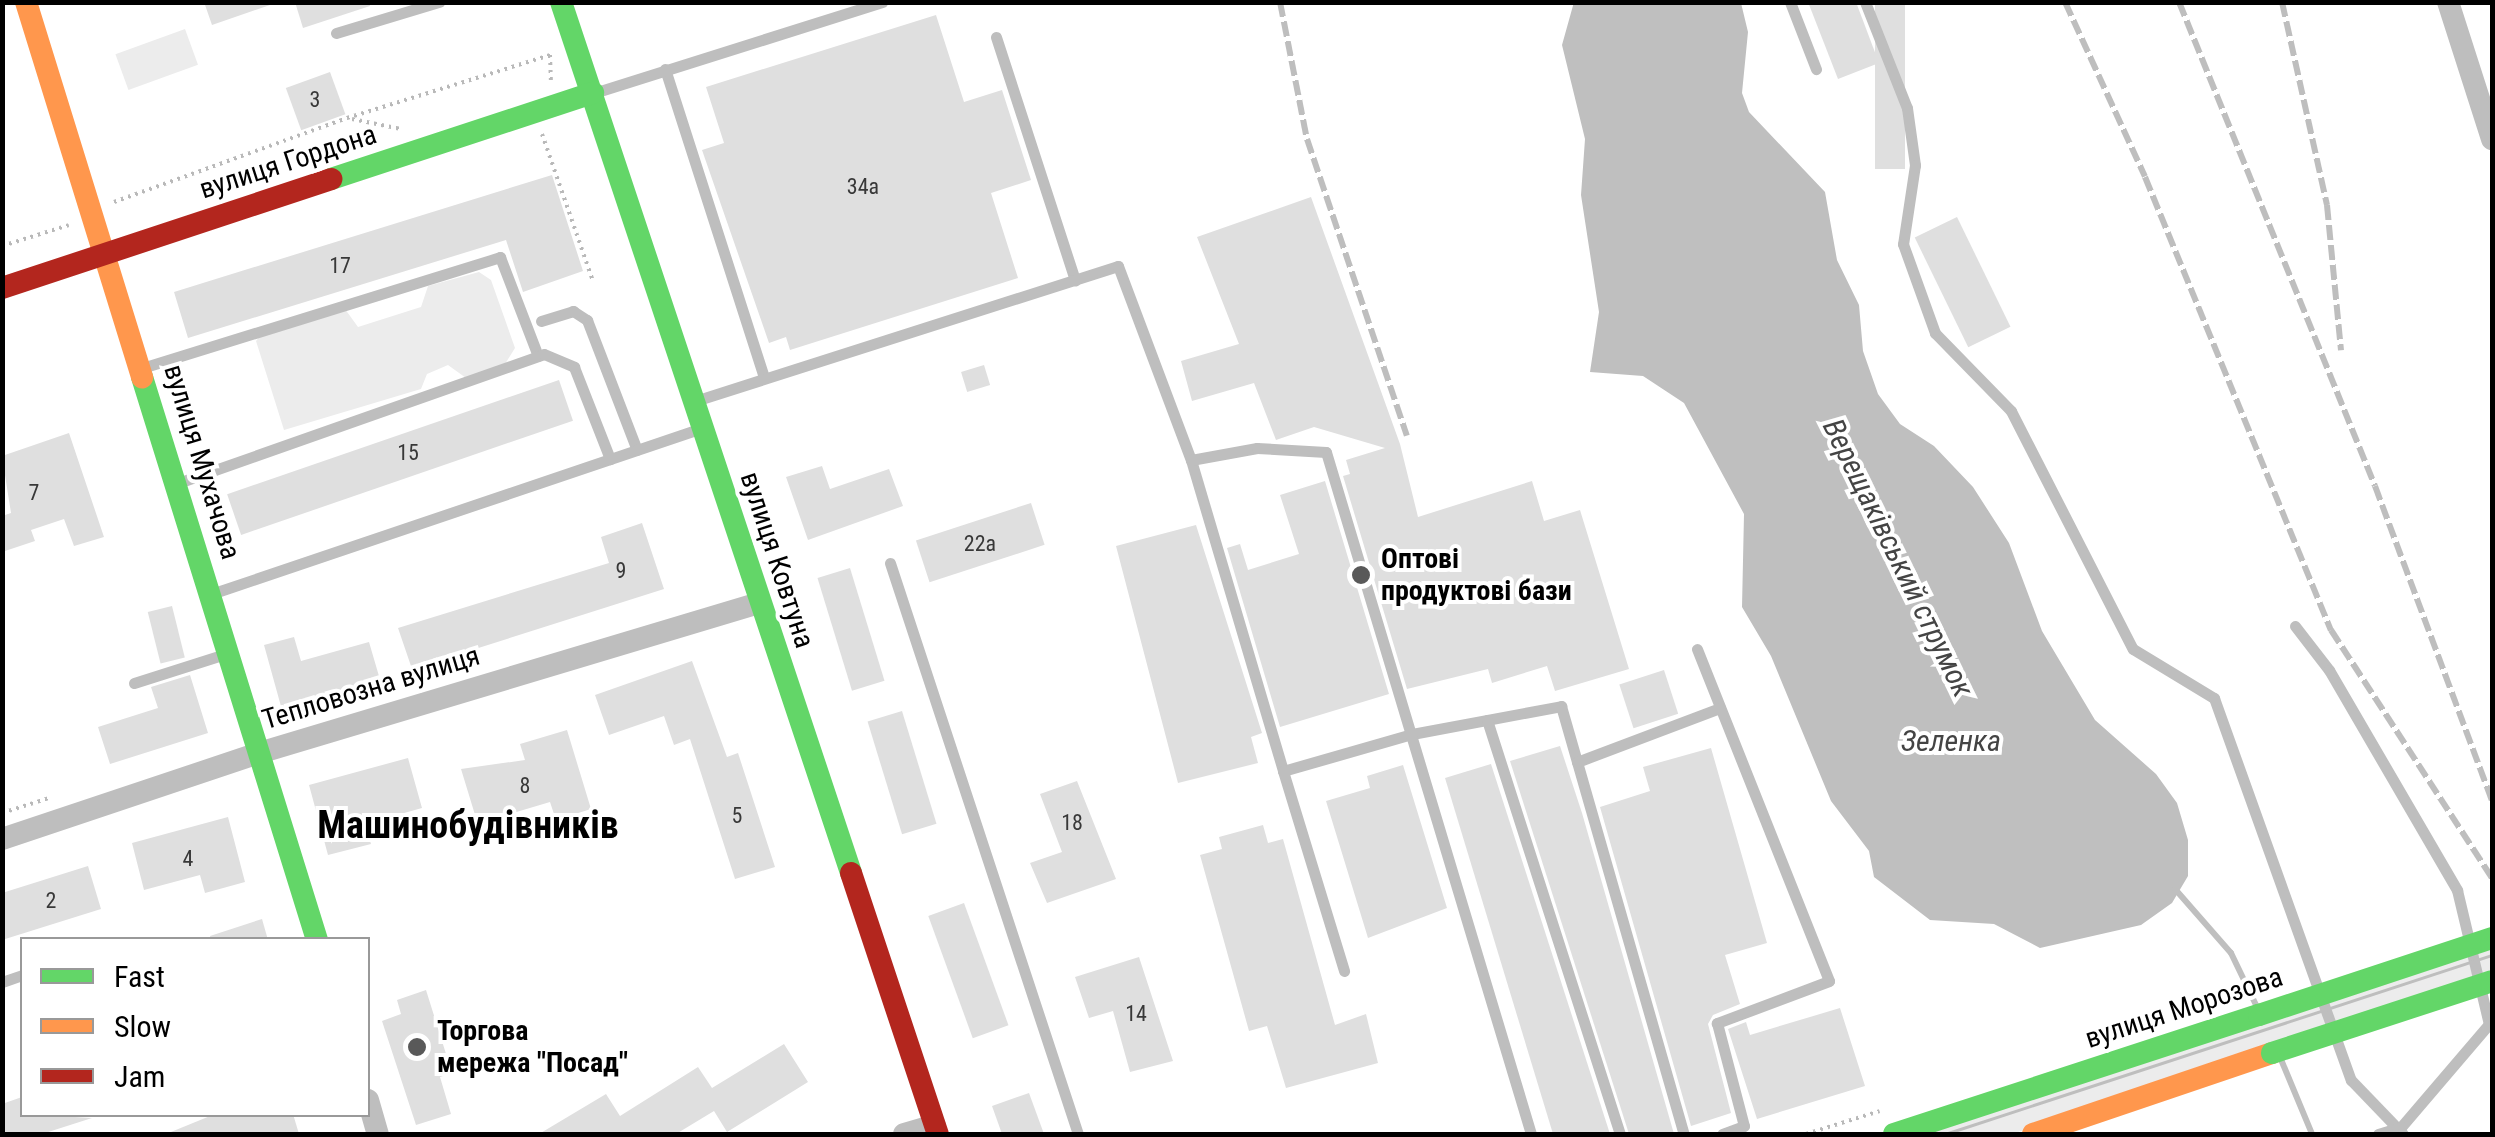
<!DOCTYPE html>
<meta charset="utf-8">
<style>
body{margin:0}
#map{position:relative;width:2495px;height:1137px;overflow:hidden;background:#fff;font-family:"Roboto Condensed",sans-serif}
div>[style]{position:absolute}
[style*='--x']{left:calc(var(--x)*1px);top:calc(var(--y)*1px);width:calc(var(--w)*1px);rotate:calc(var(--a)*1deg)}
.green>*{inset:0;background:#ececec;transform-origin:0 0}
.water>*{inset:0;background:#bfbfbf}
.stream>*{height:6px;margin:-3px;padding:0 3px;transform-origin:3px;border-radius:3px;background:#bfbfbf}
.building>*{inset:0;background:#dfdfdf;transform-origin:0 0}
.path>*{height:4px;margin-top:-2px;transform-origin:0;background:repeating-linear-gradient(90deg,#b9b9b9 0 2.5px,transparent 0 7.5px)}
.lane>*{height:11px;margin:-5.5px;padding:0 5.5px;transform-origin:5.5px;border-radius:5.5px;background:#bebebe}
.street>*{height:22px;margin:-11px;padding:0 11px;transform-origin:11px;border-radius:11px;background:#bebebe}
.fast>*{height:22px;margin:-11px;padding:0 11px;transform-origin:11px;border-radius:11px;background:#63d668}
.slow>*{height:22px;margin:-11px;padding:0 11px;transform-origin:11px;border-radius:11px;background:#ff974d}
.jam>*{height:22px;margin:-11px;padding:0 11px;transform-origin:11px;border-radius:11px;background:#b3261e}
.tram>*{height:2.5px;margin:-1.25px;padding:0 1.25px;transform-origin:1.25px;border-radius:1.25px;background:#bebebe}
.rail>*{height:6px;margin-top:-3px;transform-origin:0;background:repeating-linear-gradient(90deg,#bebebe 0 15px,transparent 0 20px)}
.fast-bridge>*{height:22px;margin:-11px;padding:0 11px;transform-origin:11px;border-radius:11px;background:#63d668}
.dots>*{width:28px;height:28px;translate:-50% -50%;box-sizing:border-box;border:5px solid #fff;border-radius:50%}
span{translate:-50% -50%;white-space:nowrap;text-align:center;line-height:1.15;-webkit-text-stroke:8px #fff;paint-order:stroke}
.number-label{font-size:22px;color:#383838}
.number-label span{-webkit-text-stroke-width:0}
.street-label{font-size:28px;color:#000}
.poi-label{font-size:28px;color:#000;font-weight:700}
.left{translate:0 -50%;text-align:left}
.water-label{font-size:30px;color:#444;font-style:italic}
.district-label{font-size:38px;color:#000;font-weight:700}
.frame{position:absolute;inset:0;border:5px solid #000;pointer-events:none}
.legend{position:absolute;left:20px;top:937px;width:350px;height:180px;box-sizing:border-box;background:#fff;border:2px solid #999;margin:0;padding:12px 18px;list-style:none;font-size:30px;color:#000}
.legend li{display:flex;align-items:center;gap:20px;height:50px}
.legend b{width:50px;border:2px solid #999}
</style>
<div id="map">
<div class="green">
<i style="left:185px;top:29px;width:38px;height:74px;rotate:70deg"></i>
<i style="clip-path:polygon(479px 272px,491px 280px,515px 348px,505px 364px,466px 378px,448px 365px,427px 374px,421px 389px,284px 430px,256px 341px,261px 335px,345px 309px,358px 327px,421px 307px,428px 286px)"></i>
<i style="clip-path:polygon(2492px 948px,2492px 975px,2012px 1134px,1921px 1134px)"></i>
</div>
<div class="water">
<i style="clip-path:polygon(1574px 2px,1741px 3px,1748px 32px,1742px 93px,1749px 112px,1825px 192px,1837px 260px,1859px 305px,1863px 351px,1878px 394px,1900px 424px,1934px 446px,1973px 487px,2009px 543px,2042px 631px,2095px 720px,2156px 774px,2177px 803px,2188px 840px,2188px 876px,2172px 903px,2141px 925px,2040px 948px,1994px 924px,1930px 920px,1874px 877px,1869px 851px,1831px 801px,1771px 656px,1742px 607px,1744px 514px,1684px 403px,1643px 376px,1590px 372px,1599px 312px,1581px 195px,1585px 139px,1562px 45px)"></i>
</div>
<div class="stream">
<i style="--x:2175;--y:889;--w:85;--a:48.8"></i>
<i style="--x:2231;--y:953;--w:58;--a:64.3"></i>
<i style="--x:2280;--y:1057;--w:83;--a:67.4"></i>
</div>
<div class="building">
<i style="clip-path:polygon(204px 2px,270px 2px,270px 5px,212px 25px)"></i>
<i style="clip-path:polygon(295px 2px,369px 2px,370px 6px,303px 28px)"></i>
<i style="clip-path:polygon(1808px 2px,1856px 2px,1879px 63px,1838px 79px)"></i>
<i style="left:1875px;top:2px;width:30px;height:167px"></i>
<i style="clip-path:polygon(936px 15px,964px 102px,1002px 90px,1031px 180px,991px 193px,1018px 278px,790px 350px,786px 337px,769px 343px,702px 150px,724px 143px,706px 87px)"></i>
<i style="left:330px;top:72px;width:45px;height:47px;rotate:70deg"></i>
<i style="clip-path:polygon(552px 175px,583px 271px,523px 292px,506px 240px,188px 338px,174px 292px)"></i>
<i style="clip-path:polygon(1311px 197px,1400px 444px,1418px 517px,1532px 481px,1544px 521px,1580px 510px,1629px 669px,1555px 691px,1547px 666px,1492px 683px,1488px 669px,1407px 689px,1343px 476px,1350px 474px,1346px 460px,1385px 448px,1314px 427px,1276px 440px,1254px 383px,1192px 401px,1181px 361px,1239px 344px,1197px 237px)"></i>
<i style="left:1957px;top:217px;width:122px;height:47px;rotate:64deg"></i>
<i style="left:984px;top:365px;width:21px;height:24px;rotate:73deg"></i>
<i style="left:559px;top:380px;width:43px;height:351px;rotate:71deg"></i>
<i style="clip-path:polygon(69px 433px,104px 537px,74px 546px,64px 519px,31px 530px,35px 541px,2px 552px,2px 516px,11px 513px,2px 456px)"></i>
<i style="clip-path:polygon(822px 466px,830px 489px,889px 469px,903px 506px,808px 540px,786px 477px)"></i>
<i style="clip-path:polygon(1325px 481px,1389px 694px,1280px 727px,1227px 548px,1240px 544px,1248px 570px,1299px 554px,1280px 495px)"></i>
<i style="left:1031px;top:503px;width:44px;height:121px;rotate:72deg"></i>
<i style="clip-path:polygon(642px 523px,664px 589px,412px 669px,398px 628px,609px 563px,601px 537px)"></i>
<i style="clip-path:polygon(1196px 525px,1262px 733px,1251px 737px,1258px 763px,1178px 783px,1116px 546px)"></i>
<i style="left:850px;top:568px;width:118px;height:34px;rotate:73deg"></i>
<i style="left:172px;top:606px;width:53px;height:25px;rotate:76deg"></i>
<i style="clip-path:polygon(294px 637px,301px 661px,369px 642px,381px 683px,282px 710px,264px 645px)"></i>
<i style="clip-path:polygon(692px 661px,727px 757px,738px 753px,775px 867px,735px 879px,690px 739px,674px 745px,664px 716px,609px 735px,595px 695px)"></i>
<i style="left:1664px;top:670px;width:46px;height:47px;rotate:72deg"></i>
<i style="clip-path:polygon(190px 675px,208px 733px,110px 764px,98px 727px,158px 708px,151px 687px)"></i>
<i style="left:902px;top:711px;width:118px;height:36px;rotate:73deg"></i>
<i style="clip-path:polygon(567px 730px,591px 809px,556px 820px,550px 802px,506px 815px,511px 833px,483px 841px,461px 769px,525px 760px,520px 744px)"></i>
<i style="clip-path:polygon(1560px 746px,1582px 813px,1674px 1134px,1629px 1134px,1510px 761px)"></i>
<i style="clip-path:polygon(1711px 748px,1767px 943px,1725px 955px,1740px 1004px,1713px 1015px,1708px 1024px,1731px 1113px,1691px 1126px,1600px 807px,1650px 791px,1643px 767px)"></i>
<i style="clip-path:polygon(408px 758px,422px 808px,365px 824px,371px 844px,328px 855px,309px 785px)"></i>
<i style="clip-path:polygon(1491px 764px,1610px 1134px,1553px 1134px,1445px 778px)"></i>
<i style="clip-path:polygon(1403px 765px,1447px 908px,1368px 938px,1326px 801px,1370px 788px,1367px 776px)"></i>
<i style="clip-path:polygon(1077px 781px,1116px 879px,1047px 903px,1030px 863px,1062px 852px,1040px 794px)"></i>
<i style="clip-path:polygon(228px 817px,245px 882px,205px 893px,200px 875px,144px 890px,132px 843px)"></i>
<i style="clip-path:polygon(1263px 825px,1268px 843px,1283px 839px,1335px 1025px,1366px 1014px,1378px 1063px,1286px 1088px,1267px 1026px,1249px 1031px,1200px 855px,1222px 849px,1219px 837px)"></i>
<i style="clip-path:polygon(88px 866px,101px 909px,2px 940px,2px 893px)"></i>
<i style="left:964px;top:903px;width:130px;height:38px;rotate:70deg"></i>
<i style="clip-path:polygon(262px 919px,268px 940px,211px 940px,210px 936px)"></i>
<i style="clip-path:polygon(1139px 957px,1173px 1061px,1130px 1072px,1113px 1011px,1089px 1018px,1075px 977px)"></i>
<i style="clip-path:polygon(426px 990px,452px 1073px,440px 1077px,451px 1114px,416px 1125px,382px 1021px,401px 1014px,397px 1000px)"></i>
<i style="clip-path:polygon(1840px 1008px,1865px 1086px,1757px 1119px,1728px 1029px,1746px 1022px,1750px 1035px)"></i>
<i style="clip-path:polygon(784px 1044px,808px 1082px,727px 1132px,714px 1111px,676px 1134px,539px 1134px,606px 1094px,620px 1116px,698px 1067px,712px 1088px)"></i>
<i style="clip-path:polygon(1029px 1093px,1044px 1134px,1002px 1134px,992px 1106px)"></i>
<i style="clip-path:polygon(22px 1097px,22px 1114px,92px 1118px,42px 1134px,2px 1134px,2px 1104px)"></i>
<i style="clip-path:polygon(215px 1114px,293px 1114px,299px 1134px,166px 1134px)"></i>
</div>
<div class="path">
<i style="--x:550;--y:55;--w:26;--a:88"></i>
<i style="--x:352;--y:119;--w:50;--a:11.5"></i>
<i style="--x:542;--y:134;--w:156;--a:70.9"></i>
<i style="--x:114;--y:202;--w:248;--a:-19.8"></i>
<i style="--x:347;--y:118;--w:213;--a:-17.2"></i>
<i style="--x:2;--y:246;--w:70;--a:-17.4"></i>
<i style="--x:2;--y:813;--w:49;--a:-17.7"></i>
<i style="--x:1806;--y:1134;--w:77;--a:-17.3"></i>
</div>
<div class="lane">
<i style="--x:1790;--y:2;--w:72;--a:68.8"></i>
<i style="--x:1865;--y:2;--w:114;--a:68.4"></i>
<i style="--x:1907;--y:108;--w:58;--a:82"></i>
<i style="--x:1915;--y:165;--w:80;--a:98.6"></i>
<i style="--x:1903;--y:244;--w:95;--a:70.2"></i>
<i style="--x:1935;--y:333;--w:109;--a:45.7"></i>
<i style="--x:2011;--y:411;--w:267;--a:62.9"></i>
<i style="--x:2133;--y:649;--w:95;--a:31.2"></i>
<i style="--x:2214;--y:698;--w:406;--a:70.3"></i>
<i style="--x:2351;--y:1080;--w:75;--a:46.1"></i>
<i style="--x:336;--y:33;--w:108;--a:-16.8"></i>
<i style="--x:996;--y:37;--w:256;--a:72"></i>
<i style="--x:665;--y:69;--w:324;--a:72.2"></i>
<i style="--x:597;--y:92;--w:299;--a:-17.5"></i>
<i style="--x:541;--y:321;--w:34;--a:-17"></i>
<i style="--x:573;--y:311;--w:17;--a:33"></i>
<i style="--x:587;--y:320;--w:139;--a:69"></i>
<i style="--x:142;--y:368;--w:375;--a:-17.2"></i>
<i style="--x:500;--y:257;--w:106;--a:69"></i>
<i style="--x:695;--y:401;--w:444;--a:-17.7"></i>
<i style="--x:1118;--y:266;--w:207;--a:69.4"></i>
<i style="--x:1191;--y:460;--w:324;--a:73.5"></i>
<i style="--x:1283;--y:771;--w:134;--a:-16"></i>
<i style="--x:1412;--y:734;--w:152;--a:-10.6"></i>
<i style="--x:1561;--y:706;--w:445;--a:74"></i>
<i style="--x:1191;--y:460;--w:67;--a:-10.3"></i>
<i style="--x:1257;--y:448;--w:69;--a:3.3"></i>
<i style="--x:1326;--y:452;--w:712;--a:73.27"></i>
<i style="--x:178;--y:483;--w:388;--a:-19.4"></i>
<i style="--x:544;--y:354;--w:33;--a:23"></i>
<i style="--x:574;--y:367;--w:99;--a:68.6"></i>
<i style="--x:890;--y:563;--w:601;--a:71.78"></i>
<i style="--x:211;--y:594;--w:515;--a:-18.68"></i>
<i style="--x:2295;--y:626;--w:56;--a:52.3"></i>
<i style="--x:2329;--y:670;--w:255;--a:59.8"></i>
<i style="--x:2457;--y:890;--w:138;--a:76.6"></i>
<i style="--x:2489;--y:1024;--w:135;--a:130.5"></i>
<i style="--x:2401;--y:1127;--w:24;--a:163"></i>
<i style="--x:1697;--y:649;--w:357;--a:68.3"></i>
<i style="--x:1829;--y:981;--w:120;--a:159.4"></i>
<i style="--x:1717;--y:1023;--w:106;--a:75.3"></i>
<i style="--x:1744;--y:1126;--w:23;--a:160"></i>
<i style="--x:134;--y:683;--w:99;--a:-17.7"></i>
<i style="--x:1487;--y:720;--w:435;--a:72.2"></i>
<i style="--x:1577;--y:762;--w:153;--a:-20.7"></i>
<i style="--x:1283;--y:771;--w:209;--a:73"></i>
<i style="--x:2;--y:982;--w:21;--a:-19"></i>
</div>
<div class="street">
<i style="--x:2448;--y:2;--w:144;--a:72.2"></i>
<i style="--x:2;--y:839;--w:271;--a:-18.5"></i>
<i style="--x:259;--y:753;--w:522;--a:-16.7"></i>
<i style="--x:368;--y:1100;--w:35;--a:74"></i>
<i style="--x:904;--y:1134;--w:32;--a:-16"></i>
</div>
<div class="fast">
<i style="--x:561;--y:2;--w:918;--a:71.58"></i>
<i style="--x:331;--y:179;--w:276;--a:-18.2"></i>
<i style="--x:142;--y:377;--w:590;--a:72.73"></i>
<i style="--x:1894;--y:1134;--w:384;--a:-18.1"></i>
</div>
<div class="slow">
<i style="--x:26;--y:2;--w:393;--a:72.8"></i>
<i style="--x:2033;--y:1134;--w:252;--a:-18.7"></i>
</div>
<div class="jam">
<i style="--x:2;--y:288;--w:347;--a:-18.3"></i>
<i style="--x:851;--y:873;--w:275;--a:71.6"></i>
</div>
<div class="tram">
<i style="--x:1945;--y:1134;--w:576;--a:-18.12"></i>
</div>
<div class="rail">
<i style="--x:1280;--y:2;--w:140;--a:78.9"></i>
<i style="--x:1307;--y:139;--w:313;--a:71.4"></i>
<i style="--x:2065;--y:2;--w:192;--a:65.4"></i>
<i style="--x:2145;--y:177;--w:490;--a:67.7"></i>
<i style="--x:2331;--y:630;--w:296;--a:57"></i>
<i style="--x:2179;--y:2;--w:522;--a:67.95"></i>
<i style="--x:2375;--y:486;--w:335;--a:69.6"></i>
<i style="--x:2282;--y:2;--w:208;--a:77.5"></i>
<i style="--x:2327;--y:205;--w:146;--a:84.5"></i>
</div>
<div class="fast-bridge">
<i style="--x:2259;--y:1015;--w:245;--a:-18.3"></i>
<i style="--x:2272;--y:1053;--w:231;--a:-18.1"></i>
</div>
<div class="dots">
<i style="left:1361px;top:575px;background:#595959"></i>
<i style="left:417px;top:1047px;background:#595959"></i>
</div>
<div class="number-label">
<span style="left:315px;top:100px">3</span>
<span style="left:863px;top:187px">34а</span>
<span style="left:340px;top:266px">17</span>
<span style="left:408px;top:453px">15</span>
<span style="left:34px;top:493px">7</span>
<span style="left:980px;top:544px">22а</span>
<span style="left:621px;top:571px">9</span>
<span style="left:525px;top:786px">8</span>
<span style="left:737px;top:816px">5</span>
<span style="left:1072px;top:823px">18</span>
<span style="left:188px;top:859px">4</span>
<span style="left:51px;top:901px">2</span>
<span style="left:1136px;top:1014px">14</span>
</div>
<div class="street-label">
<span style="left:288px;top:162px;rotate:-18deg">вулиця Гордона</span>
<span style="left:202px;top:462px;rotate:73deg">вулиця Мухачова</span>
<span style="left:777px;top:560px;rotate:72deg">вулиця Ковтуна</span>
<span style="left:371px;top:688px;rotate:-17deg">Тепловозна вулиця</span>
<span style="left:2184px;top:1008px;rotate:-18deg">вулиця Морозова</span>
</div>
<div class="poi-label">
<span class="left" style="left:1381px;top:575px">Оптові<br>продуктові бази</span>
<span class="left" style="left:437px;top:1047px">Торгова<br>мережа "Посад"</span>
</div>
<div class="water-label">
<span style="left:1898px;top:558px;rotate:64deg">Верещаківський струмок</span>
<span style="left:1951px;top:741px">Зеленка</span>
</div>
<div class="district-label">
<span style="left:468px;top:826px">Машинобудівників</span>
</div>
<div class="frame"></div>
<ul class="legend">
<li><b style="height:12px;background:#63d668"></b>Fast</li>
<li><b style="height:12px;background:#ff974d"></b>Slow</li>
<li><b style="height:12px;background:#b3261e"></b>Jam</li>
</ul>
</div>
